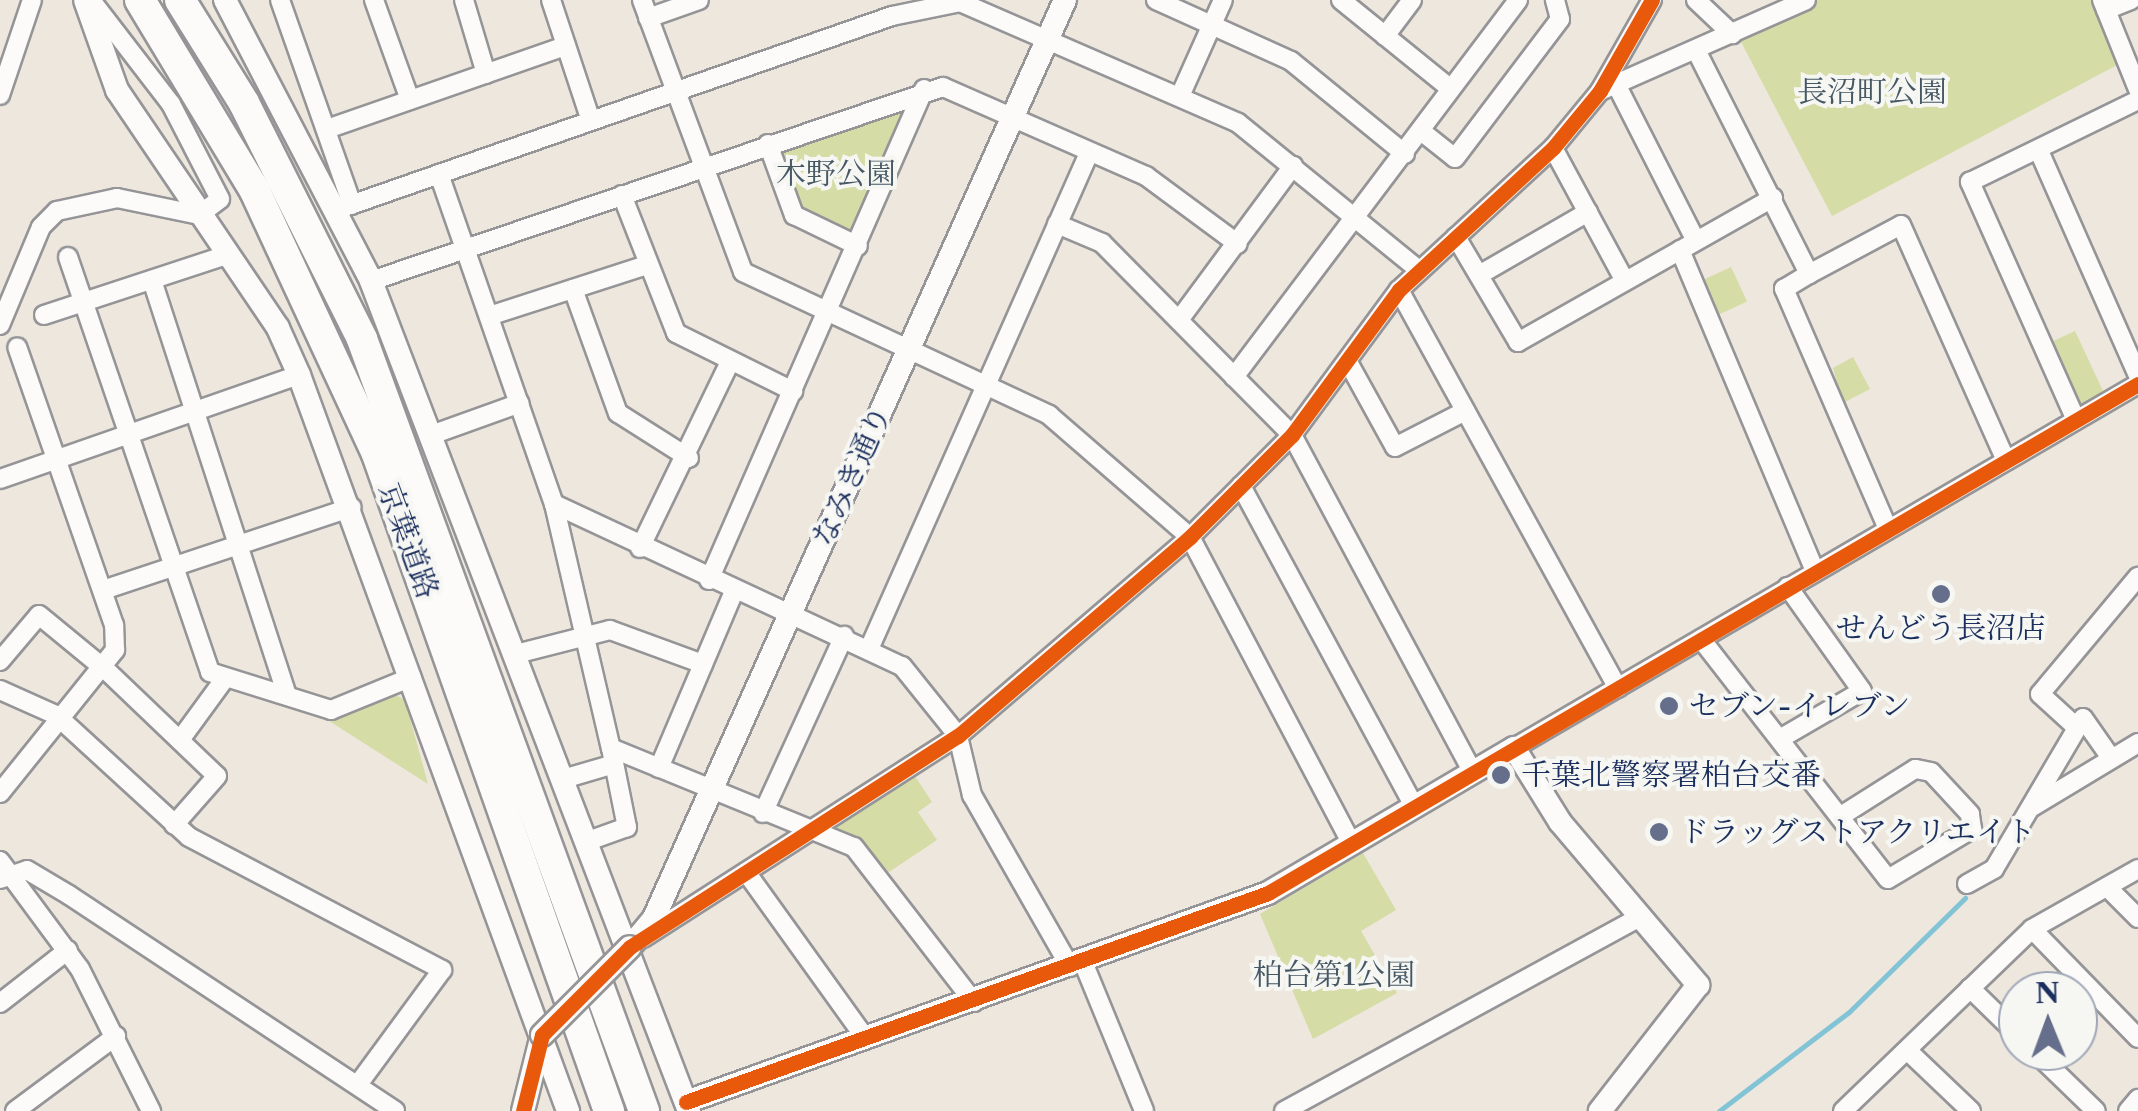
<!DOCTYPE html>
<meta charset="utf-8">
<style>
body{margin:0}
#map{position:relative;width:2138px;height:1111px;overflow:hidden;background:#eee7de;font-family:"Libre Caslon Text","Noto Serif JP",serif}
div>[style]{position:absolute}
[style*='--x']{left:calc(var(--x)*1px);top:calc(var(--y)*1px);width:calc(var(--w)*1px);rotate:calc(var(--a)*1deg)}
.green>*{inset:0;background:#d6dca5;transform-origin:0 0}
.stream>*{height:5px;margin:-2.5px;padding:0 2.5px;transform-origin:2.5px;border-radius:2.5px;background:#82c4d6}
.roads{filter:drop-shadow(2px 0 #959598) drop-shadow(-2px 0 #959598) drop-shadow(0 2px #959598) drop-shadow(0 -2px #959598)}
.street>*{height:18px;margin:-9px;padding:0 9px;transform-origin:9px;border-radius:9px;background:#fcfbfa}
.secondary>*{height:22px;margin:-11px;padding:0 11px;transform-origin:11px;border-radius:11px;background:#fcfbfa}
.highway>*{height:30px;margin:-15px;padding:0 15px;transform-origin:15px;border-radius:15px;background:#fcfbfa}
.bridges{filter:drop-shadow(2px 0 #959598) drop-shadow(-2px 0 #959598) drop-shadow(0 2px #959598) drop-shadow(0 -2px #959598)}
.secondary-bridge>*{height:22px;margin:-11px;padding:0 11px;transform-origin:11px;border-radius:11px;background:#fcfbfa}
.cycleway>*{height:15px;margin:-7.5px;padding:0 7.5px;transform-origin:7.5px;border-radius:7.5px;background:#e8590c}
.dots>*{width:28px;height:28px;translate:-50% -50%;box-sizing:border-box;border:5px solid #f6f6f2;border-radius:50%}
span{translate:-50% -50%;white-space:nowrap;text-align:center;line-height:1.15;-webkit-text-stroke:8px #f6f6f2;paint-order:stroke}
.park-label{font-size:30px;color:#455864}
.street-label{font-size:30px;color:#1b2f5e}
.poi-label{font-size:30px;color:#1b2f5e}
.left{translate:0 -50%;text-align:left}
.north{position:absolute;left:1998px;top:971px;width:100px;height:100px;box-sizing:border-box;background:#f6f6f2;border:2px solid #9ea6b7;border-radius:50%;rotate:359deg;font-size:28px;font-weight:700;line-height:40px;text-align:center;color:#1b2f5e}
.north::after{content:'';display:block;margin:auto;width:35px;height:45px;background:#656f8b;clip-path:polygon(50% 0,100% 100%,50% 72%,0 100%)}
</style>
<div id="map">
<div class="green">
<i style="clip-path:polygon(1817px 0,2095px 0,2121px 63px,1832px 216px,1740px 40px)"></i>
<i style="clip-path:polygon(899px 103px,911px 113px,859px 239px,802px 219px,780px 154px,785px 143px)"></i>
<i style="left:1731px;top:267px;width:38px;height:34px;rotate:65deg"></i>
<i style="left:2075px;top:331px;width:72px;height:31px;rotate:65deg"></i>
<i style="clip-path:polygon(1853px 357px,1870px 389px,1843px 403px,1833px 368px)"></i>
<i style="clip-path:polygon(386px 690px,405px 700px,428px 784px,326px 719px)"></i>
<i style="clip-path:polygon(913px 773px,932px 802px,918px 812px,937px 840px,889px 872px,832px 827px)"></i>
<i style="clip-path:polygon(1363px 853px,1396px 910px,1361px 931px,1397px 993px,1313px 1039px,1260px 914px)"></i>
</div>
<div class="stream">
<i style="--x:1719;--y:1111;--w:163;--a:-37.3"></i>
<i style="--x:1849;--y:1012;--w:163;--a:-44.5"></i>
</div>
<div class="roads">
<div class="street">
<i style="--x:280;--y:0;--w:217;--a:70.6"></i>
<i style="--x:374;--y:0;--w:106;--a:70.2"></i>
<i style="--x:464;--y:0;--w:77;--a:73.4"></i>
<i style="--x:551;--y:0;--w:127;--a:71.7"></i>
<i style="--x:642;--y:0;--w:290;--a:69.6"></i>
<i style="--x:743;--y:272;--w:338;--a:25"></i>
<i style="--x:1049;--y:415;--w:186;--a:40.9"></i>
<i style="--x:1190;--y:537;--w:347;--a:62.2"></i>
<i style="--x:1156;--y:0;--w:148;--a:24.3"></i>
<i style="--x:1291;--y:61;--w:147;--a:39.2"></i>
<i style="--x:1341;--y:0;--w:141;--a:39"></i>
<i style="--x:1696;--y:0;--w:50;--a:43.4"></i>
<i style="--x:2102;--y:0;--w:96;--a:68"></i>
<i style="--x:2106;--y:10;--w:27;--a:-22"></i>
<i style="--x:648;--y:18;--w:54;--a:-19.4"></i>
<i style="--x:1385;--y:36;--w:45;--a:-53.1"></i>
<i style="--x:1697;--y:52;--w:249;--a:63.2"></i>
<i style="--x:1616;--y:84;--w:176;--a:63"></i>
<i style="--x:1600;--y:91;--w:225;--a:-23.8"></i>
<i style="--x:0;--y:95;--w:100;--a:-71.4"></i>
<i style="--x:1180;--y:96;--w:105;--a:-65.9"></i>
<i style="--x:327;--y:129;--w:253;--a:-19.2"></i>
<i style="--x:1421;--y:131;--w:43;--a:38.5"></i>
<i style="--x:1455;--y:158;--w:174;--a:-52.9"></i>
<i style="--x:1560;--y:19;--w:20;--a:-105"></i>
<i style="--x:768;--y:144;--w:76;--a:69.9"></i>
<i style="--x:794;--y:215;--w:71;--a:25.8"></i>
<i style="--x:1553;--y:148;--w:151;--a:61.6"></i>
<i style="--x:2039;--y:151;--w:245;--a:66.2"></i>
<i style="--x:439;--y:174;--w:349;--a:70.8"></i>
<i style="--x:554;--y:504;--w:251;--a:76.9"></i>
<i style="--x:611;--y:748;--w:81;--a:78.6"></i>
<i style="--x:627;--y:827;--w:45;--a:160.3"></i>
<i style="--x:622;--y:195;--w:148;--a:68.6"></i>
<i style="--x:676;--y:333;--w:131;--a:26.4"></i>
<i style="--x:339;--y:209;--w:586;--a:-19.24"></i>
<i style="--x:892;--y:16;--w:69;--a:-11.6"></i>
<i style="--x:960;--y:2;--w:303;--a:23.5"></i>
<i style="--x:1238;--y:123;--w:233;--a:39.1"></i>
<i style="--x:1057;--y:224;--w:49;--a:22.9"></i>
<i style="--x:1102;--y:243;--w:270;--a:45.3"></i>
<i style="--x:1292;--y:435;--w:383;--a:61.8"></i>
<i style="--x:1456;--y:237;--w:122;--a:59.4"></i>
<i style="--x:1518;--y:342;--w:293;--a:-29.5"></i>
<i style="--x:1680;--y:250;--w:348;--a:67.2"></i>
<i style="--x:68;--y:257;--w:439;--a:71.1"></i>
<i style="--x:210;--y:672;--w:127;--a:17.4"></i>
<i style="--x:331;--y:710;--w:87;--a:-22.2"></i>
<i style="--x:1479;--y:275;--w:126;--a:-30"></i>
<i style="--x:152;--y:280;--w:434;--a:72"></i>
<i style="--x:371;--y:281;--w:604;--a:-18.73"></i>
<i style="--x:943;--y:87;--w:222;--a:23.7"></i>
<i style="--x:1146;--y:176;--w:114;--a:36.5"></i>
<i style="--x:573;--y:289;--w:132;--a:70.1"></i>
<i style="--x:618;--y:413;--w:84;--a:32.4"></i>
<i style="--x:1399;--y:290;--w:454;--a:61.2"></i>
<i style="--x:44;--y:315;--w:193;--a:-18.2"></i>
<i style="--x:489;--y:316;--w:163;--a:-17.9"></i>
<i style="--x:1179;--y:320;--w:192;--a:-53.5"></i>
<i style="--x:0;--y:325;--w:106;--a:-67.3"></i>
<i style="--x:41;--y:227;--w:23;--a:-45"></i>
<i style="--x:57;--y:211;--w:61;--a:-12.2"></i>
<i style="--x:117;--y:198;--w:84;--a:11.7"></i>
<i style="--x:199;--y:215;--w:26;--a:-37"></i>
<i style="--x:220;--y:199;--w:107;--a:-117.3"></i>
<i style="--x:171;--y:104;--w:131;--a:-127.6"></i>
<i style="--x:1348;--y:362;--w:97;--a:61.1"></i>
<i style="--x:1395;--y:447;--w:79;--a:-27.2"></i>
<i style="--x:1234;--y:377;--w:472;--a:-53"></i>
<i style="--x:2076;--y:420;--w:261;--a:-114"></i>
<i style="--x:1970;--y:182;--w:187;--a:-26"></i>
<i style="--x:434;--y:434;--w:91;--a:-19.8"></i>
<i style="--x:0;--y:479;--w:317;--a:-19.2"></i>
<i style="--x:1241;--y:486;--w:366;--a:61.6"></i>
<i style="--x:554;--y:504;--w:384;--a:25"></i>
<i style="--x:902;--y:666;--w:90;--a:51.3"></i>
<i style="--x:958;--y:736;--w:61;--a:76.7"></i>
<i style="--x:972;--y:795;--w:198;--a:60.3"></i>
<i style="--x:1888;--y:529;--w:262;--a:-113.4"></i>
<i style="--x:1784;--y:289;--w:29;--a:-31"></i>
<i style="--x:1809;--y:274;--w:104;--a:-28"></i>
<i style="--x:1901;--y:225;--w:258;--a:66"></i>
<i style="--x:640;--y:548;--w:204;--a:-64.2"></i>
<i style="--x:709;--y:580;--w:536;--a:-66.35"></i>
<i style="--x:103;--y:590;--w:262;--a:-18.4"></i>
<i style="--x:1701;--y:639;--w:304;--a:52.1"></i>
<i style="--x:1888;--y:879;--w:98;--a:-30.8"></i>
<i style="--x:1972;--y:829;--w:15;--a:-98"></i>
<i style="--x:1970;--y:814;--w:57;--a:-132.9"></i>
<i style="--x:1931;--y:772;--w:16;--a:-169"></i>
<i style="--x:1915;--y:769;--w:88;--a:147.6"></i>
<i style="--x:869;--y:649;--w:543;--a:-66.08"></i>
<i style="--x:516;--y:654;--w:97;--a:-14.3"></i>
<i style="--x:610;--y:630;--w:99;--a:20.1"></i>
<i style="--x:0;--y:661;--w:60;--a:-49.7"></i>
<i style="--x:39;--y:615;--w:87;--a:39.4"></i>
<i style="--x:106;--y:670;--w:153;--a:43.7"></i>
<i style="--x:217;--y:776;--w:65;--a:131.3"></i>
<i style="--x:0;--y:690;--w:61;--a:24.1"></i>
<i style="--x:56;--y:715;--w:180;--a:42.5"></i>
<i style="--x:189;--y:837;--w:286;--a:27.7"></i>
<i style="--x:442;--y:970;--w:140;--a:126.3"></i>
<i style="--x:2074;--y:725;--w:46;--a:-137.6"></i>
<i style="--x:2040;--y:694;--w:153;--a:-50.1"></i>
<i style="--x:1783;--y:737;--w:91;--a:-30.2"></i>
<i style="--x:1862;--y:691;--w:128;--a:-125.4"></i>
<i style="--x:180;--y:740;--w:73;--a:-53.9"></i>
<i style="--x:611;--y:748;--w:262;--a:22.2"></i>
<i style="--x:854;--y:847;--w:196;--a:52.3"></i>
<i style="--x:1514;--y:748;--w:722;--a:-30.26"></i>
<i style="--x:659;--y:768;--w:192;--a:-67"></i>
<i style="--x:563;--y:779;--w:53;--a:-16.4"></i>
<i style="--x:0;--y:793;--w:184;--a:-51.2"></i>
<i style="--x:115;--y:650;--w:25;--a:-92"></i>
<i style="--x:114;--y:625;--w:294;--a:-109.2"></i>
<i style="--x:2032;--y:807;--w:124;--a:-31.1"></i>
<i style="--x:763;--y:813;--w:195;--a:-65.4"></i>
<i style="--x:0;--y:861;--w:134;--a:53.5"></i>
<i style="--x:80;--y:969;--w:159;--a:63.4"></i>
<i style="--x:746;--y:872;--w:206;--a:54.3"></i>
<i style="--x:0;--y:879;--w:28;--a:-18"></i>
<i style="--x:27;--y:870;--w:49;--a:30.8"></i>
<i style="--x:69;--y:895;--w:391;--a:33.5"></i>
<i style="--x:1967;--y:884;--w:31;--a:-29"></i>
<i style="--x:1994;--y:869;--w:175;--a:-59.5"></i>
<i style="--x:2083;--y:718;--w:49;--a:55"></i>
<i style="--x:2107;--y:887;--w:44;--a:45"></i>
<i style="--x:2032;--y:929;--w:152;--a:45.8"></i>
<i style="--x:643;--y:938;--w:374;--a:-32.7"></i>
<i style="--x:958;--y:736;--w:306;--a:-40.6"></i>
<i style="--x:1190;--y:537;--w:144;--a:-45"></i>
<i style="--x:1292;--y:435;--w:180;--a:-53.6"></i>
<i style="--x:1399;--y:290;--w:209;--a:-42.7"></i>
<i style="--x:1553;--y:148;--w:74;--a:-50.5"></i>
<i style="--x:1600;--y:91;--w:105;--a:-60.3"></i>
<i style="--x:1083;--y:962;--w:161;--a:67.7"></i>
<i style="--x:1970;--y:988;--w:67;--a:44.4"></i>
<i style="--x:0;--y:1003;--w:86;--a:-37.9"></i>
<i style="--x:1908;--y:1051;--w:87;--a:43.6"></i>
<i style="--x:2034;--y:1051;--w:86;--a:44.1"></i>
<i style="--x:15;--y:1111;--w:126;--a:-36.6"></i>
<i style="--x:1284;--y:1111;--w:405;--a:-28.6"></i>
<i style="--x:1843;--y:1111;--w:262;--a:-43.9"></i>
<i style="--x:2032;--y:929;--w:122;--a:-29.5"></i>
<i style="--x:2128;--y:1111;--w:16;--a:-50"></i>
</div>
<div class="secondary">
<i style="--x:85;--y:0;--w:96;--a:70.4"></i>
<i style="--x:117;--y:90;--w:287;--a:55.9"></i>
<i style="--x:278;--y:328;--w:51;--a:65.9"></i>
<i style="--x:299;--y:375;--w:784;--a:69.92"></i>
<i style="--x:225;--y:0;--w:317;--a:62.5"></i>
<i style="--x:371;--y:281;--w:889;--a:69.04"></i>
<i style="--x:630;--y:947;--w:38;--a:-50"></i>
<i style="--x:654;--y:918;--w:1006;--a:-65.88"></i>
<i style="--x:686;--y:1102;--w:618;--a:-19.75"></i>
<i style="--x:1268;--y:893;--w:286;--a:-30.5"></i>
<i style="--x:1514;--y:748;--w:87;--a:58.1"></i>
<i style="--x:1560;--y:822;--w:214;--a:49.7"></i>
<i style="--x:1698;--y:985;--w:160;--a:127.9"></i>
<i style="--x:523;--y:1111;--w:78;--a:-76"></i>
</div>
<div class="highway">
<i style="--x:140;--y:0;--w:223;--a:58.9"></i>
<i style="--x:255;--y:191;--w:290;--a:65.1"></i>
<i style="--x:377;--y:454;--w:697;--a:70.55"></i>
<i style="--x:180;--y:0;--w:121;--a:58.1"></i>
<i style="--x:244;--y:103;--w:264;--a:63.4"></i>
<i style="--x:362;--y:339;--w:822;--a:69.93"></i>
</div>
</div>
<div class="bridges">
<div class="secondary-bridge">
<i style="--x:542;--y:1035;--w:124;--a:-45"></i>
</div>
</div>
<div class="cycleway">
<i style="--x:686;--y:1102;--w:618;--a:-19.75"></i>
<i style="--x:1268;--y:893;--w:1008;--a:-30.33"></i>
<i style="--x:523;--y:1111;--w:78;--a:-76"></i>
<i style="--x:542;--y:1035;--w:124;--a:-45"></i>
<i style="--x:630;--y:947;--w:390;--a:-32.8"></i>
<i style="--x:958;--y:736;--w:306;--a:-40.6"></i>
<i style="--x:1190;--y:537;--w:144;--a:-45"></i>
<i style="--x:1292;--y:435;--w:180;--a:-53.6"></i>
<i style="--x:1399;--y:290;--w:209;--a:-42.7"></i>
<i style="--x:1553;--y:148;--w:74;--a:-50.5"></i>
<i style="--x:1600;--y:91;--w:105;--a:-60.3"></i>
</div>
<div class="dots">
<i style="left:1941px;top:594px;background:#656f8b"></i>
<i style="left:1669px;top:706px;background:#656f8b"></i>
<i style="left:1501px;top:775px;background:#656f8b"></i>
<i style="left:1659px;top:832px;background:#656f8b"></i>
</div>
<div class="park-label">
<span style="left:1872px;top:92px">長沼町公園</span>
<span style="left:836px;top:174px">木野公園</span>
<span style="left:1334px;top:975px">柏台第1公園</span>
</div>
<div class="street-label">
<span style="left:852px;top:476px;rotate:-66deg">なみき通り</span>
<span style="left:408px;top:541px;rotate:70deg">京葉道路</span>
</div>
<div class="poi-label">
<span style="left:1941px;top:628px">せんどう長沼店</span>
<span class="left" style="left:1689px;top:706px">セブン-イレブン</span>
<span class="left" style="left:1521px;top:775px">千葉北警察署柏台交番</span>
<span class="left" style="left:1679px;top:832px">ドラッグストアクリエイト</span>
</div>
<div class="north">N</div>
</div>
